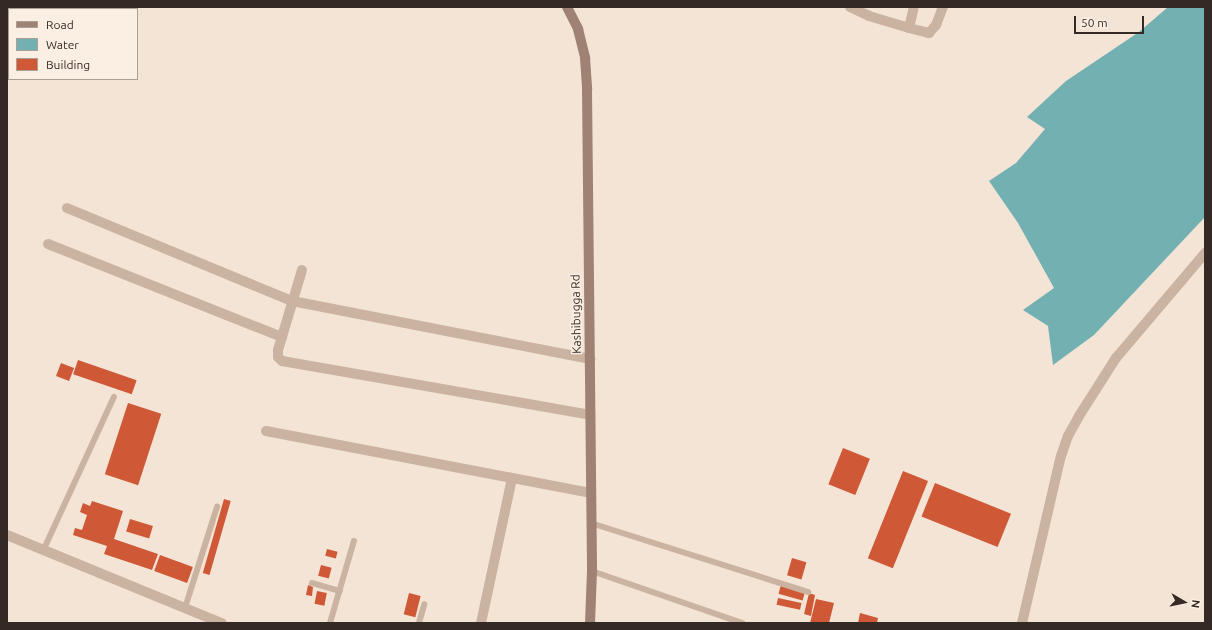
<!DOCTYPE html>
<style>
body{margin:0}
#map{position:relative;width:1212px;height:630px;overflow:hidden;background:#f3e4d6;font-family:Ubuntu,sans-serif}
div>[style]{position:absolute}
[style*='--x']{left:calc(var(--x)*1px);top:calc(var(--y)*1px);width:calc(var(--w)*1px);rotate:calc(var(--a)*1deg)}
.water>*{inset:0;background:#73b0b1}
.building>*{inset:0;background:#cf5937;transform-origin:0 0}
.lane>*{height:5.5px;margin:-2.75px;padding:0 2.75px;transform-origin:2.75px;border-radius:2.75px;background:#cbb3a1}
.street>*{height:10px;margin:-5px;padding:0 5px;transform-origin:5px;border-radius:5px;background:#cbb3a1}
.secondary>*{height:10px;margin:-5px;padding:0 5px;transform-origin:5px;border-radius:5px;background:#9f8273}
span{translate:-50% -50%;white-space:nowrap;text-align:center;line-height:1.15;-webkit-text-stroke:3px #faefe2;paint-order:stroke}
.street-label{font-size:12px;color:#352925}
.frame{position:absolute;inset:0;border:8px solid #352925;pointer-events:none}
.legend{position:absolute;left:8px;top:8px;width:130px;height:72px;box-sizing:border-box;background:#faefe2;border:1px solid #aba096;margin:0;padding:5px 7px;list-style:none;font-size:12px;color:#352925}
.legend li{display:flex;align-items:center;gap:8px;height:20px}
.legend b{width:20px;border:1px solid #aba096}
.north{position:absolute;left:1164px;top:582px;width:40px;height:40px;-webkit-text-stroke:3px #faefe2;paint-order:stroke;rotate:99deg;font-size:11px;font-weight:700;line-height:16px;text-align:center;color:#352925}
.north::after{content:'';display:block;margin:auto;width:14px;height:18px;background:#352925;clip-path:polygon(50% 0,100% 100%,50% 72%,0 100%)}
.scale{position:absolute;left:1074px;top:16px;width:70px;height:18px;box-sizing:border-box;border:2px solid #352925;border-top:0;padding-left:5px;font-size:12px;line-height:14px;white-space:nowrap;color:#352925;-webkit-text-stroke:3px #faefe2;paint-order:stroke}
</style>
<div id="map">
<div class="water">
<i style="clip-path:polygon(1168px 7px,1205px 7px,1205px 217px,1094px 335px,1053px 365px,1048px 326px,1023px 310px,1054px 288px,1018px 223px,989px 181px,1016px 163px,1045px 129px,1027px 117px,1066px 81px,1139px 32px)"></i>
</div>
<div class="building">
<i style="left:78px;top:360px;width:62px;height:15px;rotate:19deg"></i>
<i style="left:61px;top:363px;width:14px;height:14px;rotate:21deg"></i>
<i style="left:128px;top:403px;width:35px;height:75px;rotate:18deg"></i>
<i style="left:843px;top:448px;width:29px;height:39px;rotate:22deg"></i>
<i style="left:903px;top:471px;width:27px;height:94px;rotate:22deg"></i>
<i style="left:935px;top:483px;width:82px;height:36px;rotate:22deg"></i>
<i style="left:224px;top:499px;width:7px;height:77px;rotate:16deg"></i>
<i style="clip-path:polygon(92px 501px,123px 511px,114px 539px,158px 554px,152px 570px,104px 554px,107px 546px,73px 535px,75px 528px,82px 530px,87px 515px,80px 512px,83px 503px,90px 506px)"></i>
<i style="left:130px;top:519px;width:24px;height:13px;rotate:17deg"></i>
<i style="left:327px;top:549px;width:11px;height:7px;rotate:15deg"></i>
<i style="left:160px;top:555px;width:35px;height:17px;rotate:20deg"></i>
<i style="left:792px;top:558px;width:15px;height:18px;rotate:16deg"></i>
<i style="left:321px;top:565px;width:11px;height:11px;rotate:15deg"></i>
<i style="clip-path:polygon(308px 585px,313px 587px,312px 596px,306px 595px)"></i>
<i style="left:781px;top:585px;width:25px;height:9px;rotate:16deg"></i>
<i style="left:317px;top:591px;width:10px;height:13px;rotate:11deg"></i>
<i style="left:409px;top:593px;width:12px;height:22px;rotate:14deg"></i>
<i style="clip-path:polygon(809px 593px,815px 595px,811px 616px,804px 614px)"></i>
<i style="left:778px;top:598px;width:24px;height:7px;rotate:12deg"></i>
<i style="clip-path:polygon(816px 599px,834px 603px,829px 623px,810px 623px)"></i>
<i style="clip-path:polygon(860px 613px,878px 618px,877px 623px,858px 623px)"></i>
</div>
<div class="lane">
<i style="--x:591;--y:523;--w:228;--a:17.6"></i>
<i style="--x:44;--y:549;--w:167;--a:-65.3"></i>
<i style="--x:592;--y:571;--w:159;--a:19.1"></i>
<i style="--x:312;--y:583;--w:29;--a:16"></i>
<i style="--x:185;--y:608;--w:106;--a:-72.4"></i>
<i style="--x:330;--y:623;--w:85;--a:-73.7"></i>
<i style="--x:419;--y:623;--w:19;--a:-74"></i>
</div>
<div class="street">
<i style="--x:850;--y:7;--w:21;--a:25"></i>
<i style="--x:869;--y:16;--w:42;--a:16.7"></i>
<i style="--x:909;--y:28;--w:22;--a:-77"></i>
<i style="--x:909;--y:28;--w:21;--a:14"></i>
<i style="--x:929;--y:33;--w:11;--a:-49"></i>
<i style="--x:936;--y:25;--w:19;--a:-69"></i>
<i style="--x:67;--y:208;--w:243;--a:22.5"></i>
<i style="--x:292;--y:301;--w:304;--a:11"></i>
<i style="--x:48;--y:244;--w:252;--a:21.7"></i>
<i style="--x:302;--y:270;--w:84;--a:106.7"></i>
<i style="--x:278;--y:350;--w:7;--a:90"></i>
<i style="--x:278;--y:357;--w:6;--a:45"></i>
<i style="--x:282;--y:361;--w:313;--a:9.9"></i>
<i style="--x:266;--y:431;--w:330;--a:10.8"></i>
<i style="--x:7;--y:535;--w:232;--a:22.3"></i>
<i style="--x:481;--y:623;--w:148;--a:-77.9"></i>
<i style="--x:1022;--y:623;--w:171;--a:-76.9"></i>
<i style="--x:1061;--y:456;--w:21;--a:-71"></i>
<i style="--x:1068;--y:436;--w:23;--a:-61"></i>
<i style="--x:1079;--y:416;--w:69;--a:-57.5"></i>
<i style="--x:1116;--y:358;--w:138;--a:-49.7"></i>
</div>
<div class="secondary">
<i style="--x:567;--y:7;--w:25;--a:63"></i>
<i style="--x:578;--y:29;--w:30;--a:76"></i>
<i style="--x:585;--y:58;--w:32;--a:86"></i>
<i style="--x:587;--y:90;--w:481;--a:89.4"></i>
<i style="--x:592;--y:571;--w:52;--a:92.2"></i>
</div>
<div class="street-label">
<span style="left:576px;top:314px;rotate:-91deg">Kashibugga Rd</span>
</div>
<div class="frame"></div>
<ul class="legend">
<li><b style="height:5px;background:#9f8273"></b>Road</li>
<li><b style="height:11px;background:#73b0b1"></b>Water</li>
<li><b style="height:11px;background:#cf5937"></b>Building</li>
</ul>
<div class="north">N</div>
<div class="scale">50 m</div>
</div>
